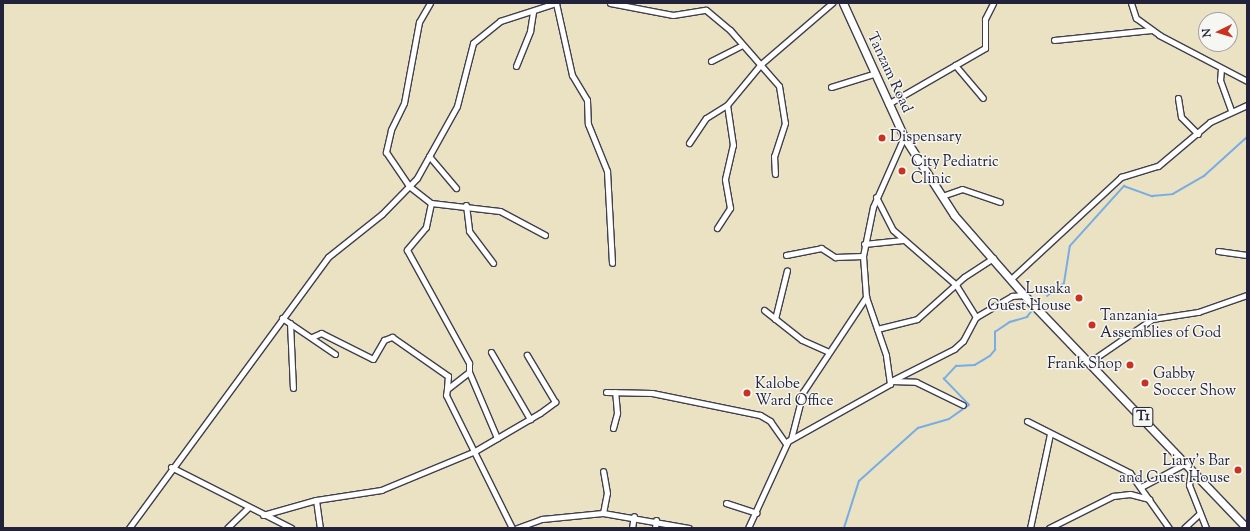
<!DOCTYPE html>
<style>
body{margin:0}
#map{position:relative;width:1250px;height:531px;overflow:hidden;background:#eae2c2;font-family:"Sorts Mill Goudy",serif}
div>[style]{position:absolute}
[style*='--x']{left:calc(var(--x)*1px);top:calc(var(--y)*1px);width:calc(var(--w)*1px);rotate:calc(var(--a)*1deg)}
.stream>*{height:1.5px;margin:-0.75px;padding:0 0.75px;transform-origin:0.75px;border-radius:0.75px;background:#77ade5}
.roads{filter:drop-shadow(1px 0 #403f4f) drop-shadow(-1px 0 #403f4f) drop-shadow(0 1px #403f4f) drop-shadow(0 -1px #403f4f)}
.minor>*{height:5px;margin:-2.5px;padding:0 2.5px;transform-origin:2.5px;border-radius:2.5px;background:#fff}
.highway>*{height:7px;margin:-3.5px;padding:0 3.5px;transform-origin:3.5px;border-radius:3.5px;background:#fff}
.dots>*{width:11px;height:11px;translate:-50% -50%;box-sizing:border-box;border:2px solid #f6f6f2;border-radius:50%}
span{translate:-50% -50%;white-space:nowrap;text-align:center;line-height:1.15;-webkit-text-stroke:3px #f6f6f2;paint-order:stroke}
.shield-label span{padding:1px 3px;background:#f6f6f2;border:1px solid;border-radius:3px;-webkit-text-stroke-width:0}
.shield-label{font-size:14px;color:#22223b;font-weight:700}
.street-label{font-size:15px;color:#22223b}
.poi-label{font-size:15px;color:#22223b}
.left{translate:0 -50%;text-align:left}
.right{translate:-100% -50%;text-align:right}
.frame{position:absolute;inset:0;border:4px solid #22223b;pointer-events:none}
.north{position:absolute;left:1198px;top:12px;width:40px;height:40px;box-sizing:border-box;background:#f6f6f2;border:1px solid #a1a1a9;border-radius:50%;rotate:265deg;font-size:11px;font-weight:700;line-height:16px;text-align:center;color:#22223b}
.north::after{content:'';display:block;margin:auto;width:14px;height:18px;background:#c8321e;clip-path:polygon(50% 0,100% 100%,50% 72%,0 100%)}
</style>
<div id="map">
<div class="stream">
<i style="--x:1047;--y:296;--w:21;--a:-37"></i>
<i style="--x:1064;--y:283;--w:37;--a:-81"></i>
<i style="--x:1070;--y:246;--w:81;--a:-48"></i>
<i style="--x:1124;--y:186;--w:30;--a:20"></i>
<i style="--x:1152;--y:196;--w:21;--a:-5"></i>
<i style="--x:1173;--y:194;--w:36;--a:-30"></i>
<i style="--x:1204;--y:176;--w:58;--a:-42.2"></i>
<i style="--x:844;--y:528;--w:49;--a:-72.3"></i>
<i style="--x:859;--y:481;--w:79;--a:-41.9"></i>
<i style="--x:918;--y:428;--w:32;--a:-16"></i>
<i style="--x:949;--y:419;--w:24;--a:-35"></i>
<i style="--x:969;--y:405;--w:36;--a:-134"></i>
<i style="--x:944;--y:379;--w:18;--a:-47"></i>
<i style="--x:956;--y:366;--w:19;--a:-3"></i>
<i style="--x:975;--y:365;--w:17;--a:-31"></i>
<i style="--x:990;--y:356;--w:8;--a:-50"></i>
<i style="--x:995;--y:350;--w:18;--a:-90"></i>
<i style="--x:995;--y:332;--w:18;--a:-34"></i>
<i style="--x:1010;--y:322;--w:18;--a:-16"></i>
<i style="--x:1027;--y:317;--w:11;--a:-52"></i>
</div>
<div class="roads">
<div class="minor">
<i style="--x:430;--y:3;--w:22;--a:120"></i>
<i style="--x:419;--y:22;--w:82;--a:100.5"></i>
<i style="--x:404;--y:103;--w:30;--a:116"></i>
<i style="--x:391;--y:130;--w:23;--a:103"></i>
<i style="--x:386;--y:152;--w:41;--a:55.9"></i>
<i style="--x:409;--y:186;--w:28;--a:38"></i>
<i style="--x:431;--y:203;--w:25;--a:102"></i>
<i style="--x:426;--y:227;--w:30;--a:130"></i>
<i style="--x:407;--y:250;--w:129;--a:61.2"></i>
<i style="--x:469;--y:363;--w:9;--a:90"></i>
<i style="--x:469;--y:372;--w:28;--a:142"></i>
<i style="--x:447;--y:389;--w:6;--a:99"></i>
<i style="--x:446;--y:395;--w:148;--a:63.6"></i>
<i style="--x:556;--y:3;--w:74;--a:77.5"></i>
<i style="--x:572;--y:75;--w:29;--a:59"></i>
<i style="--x:587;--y:100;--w:24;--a:88"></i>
<i style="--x:588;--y:124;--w:51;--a:68"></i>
<i style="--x:607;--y:171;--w:92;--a:86.9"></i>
<i style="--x:610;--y:3;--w:64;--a:10.8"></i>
<i style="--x:673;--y:15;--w:33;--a:-9"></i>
<i style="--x:706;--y:10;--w:31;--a:40"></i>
<i style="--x:730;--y:30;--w:74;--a:48.8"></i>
<i style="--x:779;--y:86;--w:37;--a:81"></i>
<i style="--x:785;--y:123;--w:35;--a:108"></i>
<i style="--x:774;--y:156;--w:18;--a:87"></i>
<i style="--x:1131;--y:3;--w:16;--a:72"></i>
<i style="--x:1136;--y:18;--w:29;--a:36"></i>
<i style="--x:1159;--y:35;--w:99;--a:27.6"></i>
<i style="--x:1054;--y:40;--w:98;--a:-5.9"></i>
<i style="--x:711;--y:61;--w:35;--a:-27"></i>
<i style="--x:955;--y:65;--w:43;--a:49.7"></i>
<i style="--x:516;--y:66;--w:38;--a:-68"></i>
<i style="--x:530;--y:31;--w:20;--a:-81"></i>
<i style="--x:1221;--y:69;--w:11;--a:95"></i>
<i style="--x:1220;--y:80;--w:32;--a:70"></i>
<i style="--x:831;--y:87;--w:44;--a:-17.2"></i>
<i style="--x:1178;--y:98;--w:19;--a:81"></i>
<i style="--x:1181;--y:117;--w:24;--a:45"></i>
<i style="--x:888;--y:104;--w:112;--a:-30"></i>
<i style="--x:985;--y:48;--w:29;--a:-90"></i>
<i style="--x:985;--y:19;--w:18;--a:-63"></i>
<i style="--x:689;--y:143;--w:30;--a:-56"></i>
<i style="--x:706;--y:118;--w:25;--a:-32"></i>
<i style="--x:727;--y:105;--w:53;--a:-50.3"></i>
<i style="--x:761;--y:64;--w:94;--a:-40.7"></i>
<i style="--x:429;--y:156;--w:42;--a:49.8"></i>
<i style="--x:942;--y:196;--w:21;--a:-19"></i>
<i style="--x:962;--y:189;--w:40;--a:18.9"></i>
<i style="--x:876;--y:197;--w:37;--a:63"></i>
<i style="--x:893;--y:230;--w:84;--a:41.1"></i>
<i style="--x:956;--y:285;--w:38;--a:58"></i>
<i style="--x:431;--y:203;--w:69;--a:6.6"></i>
<i style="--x:500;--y:211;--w:51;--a:28.1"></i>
<i style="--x:466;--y:205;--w:26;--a:83"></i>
<i style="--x:469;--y:231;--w:40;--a:53"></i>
<i style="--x:717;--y:228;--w:24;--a:-57"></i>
<i style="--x:730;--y:208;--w:29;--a:-100"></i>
<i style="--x:725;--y:179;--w:35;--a:-77"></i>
<i style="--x:733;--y:145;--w:40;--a:-98.5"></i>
<i style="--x:864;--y:244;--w:39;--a:-6"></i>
<i style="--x:1218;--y:251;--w:29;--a:8"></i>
<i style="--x:786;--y:255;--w:36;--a:-11"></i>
<i style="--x:821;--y:248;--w:17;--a:33"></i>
<i style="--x:835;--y:257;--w:28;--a:-2"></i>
<i style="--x:1012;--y:278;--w:149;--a:-42.8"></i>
<i style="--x:1121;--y:177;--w:39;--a:-17"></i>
<i style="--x:1158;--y:166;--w:68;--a:-40.2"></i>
<i style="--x:1210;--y:122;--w:41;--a:-24.7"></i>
<i style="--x:764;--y:310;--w:48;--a:38.3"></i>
<i style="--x:802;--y:340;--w:27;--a:24"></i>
<i style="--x:282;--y:318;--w:64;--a:34.2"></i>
<i style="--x:775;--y:319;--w:50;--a:-76.2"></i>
<i style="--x:290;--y:323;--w:65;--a:87.4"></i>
<i style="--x:877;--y:329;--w:41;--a:-14"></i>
<i style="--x:917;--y:319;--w:63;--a:-41.8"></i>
<i style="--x:964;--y:277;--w:35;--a:-33"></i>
<i style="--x:312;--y:337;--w:10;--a:-24"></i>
<i style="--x:321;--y:333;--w:58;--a:26.6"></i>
<i style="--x:373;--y:359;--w:22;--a:-60"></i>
<i style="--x:384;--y:340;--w:9;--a:-21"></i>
<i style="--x:392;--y:337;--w:68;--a:34.9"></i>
<i style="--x:448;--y:376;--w:12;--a:95"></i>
<i style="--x:491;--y:352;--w:78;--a:59.8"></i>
<i style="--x:1091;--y:361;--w:74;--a:-34.5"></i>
<i style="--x:1152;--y:319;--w:47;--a:-8.7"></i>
<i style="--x:1198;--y:312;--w:52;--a:-19.1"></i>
<i style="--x:469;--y:372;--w:72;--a:67"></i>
<i style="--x:891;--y:381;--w:71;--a:-26.9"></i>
<i style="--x:954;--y:349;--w:12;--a:-42"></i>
<i style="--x:963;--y:341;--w:27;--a:-62"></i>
<i style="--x:976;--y:317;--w:42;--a:-30.3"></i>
<i style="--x:1012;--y:296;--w:12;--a:-5"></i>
<i style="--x:891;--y:381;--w:25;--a:2"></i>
<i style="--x:916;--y:382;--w:52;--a:26.1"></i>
<i style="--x:606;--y:392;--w:46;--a:1.2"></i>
<i style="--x:652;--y:393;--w:110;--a:11.5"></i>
<i style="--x:760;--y:415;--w:12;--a:31"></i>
<i style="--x:770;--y:421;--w:28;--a:55"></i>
<i style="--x:1027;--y:421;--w:115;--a:26.8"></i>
<i style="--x:1130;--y:473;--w:67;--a:54.7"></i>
<i style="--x:613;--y:428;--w:16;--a:-75"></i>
<i style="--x:617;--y:413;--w:21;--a:-95"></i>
<i style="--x:791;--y:439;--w:49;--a:-75.7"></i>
<i style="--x:803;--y:392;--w:114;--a:-56.4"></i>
<i style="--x:171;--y:467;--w:135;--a:26.9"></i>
<i style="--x:1191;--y:469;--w:16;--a:97"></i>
<i style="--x:1189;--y:485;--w:46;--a:68.4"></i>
<i style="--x:1141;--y:487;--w:51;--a:-28.1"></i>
<i style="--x:316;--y:500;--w:28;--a:82"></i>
<i style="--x:726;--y:503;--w:32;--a:18"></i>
<i style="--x:603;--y:513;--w:20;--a:-79"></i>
<i style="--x:607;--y:493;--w:22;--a:-100"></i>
<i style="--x:263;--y:515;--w:55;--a:-15.8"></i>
<i style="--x:316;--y:500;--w:66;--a:-8.7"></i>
<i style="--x:381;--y:490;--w:102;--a:-22.5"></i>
<i style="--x:475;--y:451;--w:75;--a:-30.3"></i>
<i style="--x:540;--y:413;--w:19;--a:-36"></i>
<i style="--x:555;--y:402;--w:55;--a:-120.8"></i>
<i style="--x:129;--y:528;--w:336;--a:-53.7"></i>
<i style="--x:328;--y:257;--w:69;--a:-38.5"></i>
<i style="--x:382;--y:214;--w:50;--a:-45.8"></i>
<i style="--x:417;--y:178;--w:82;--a:-60.9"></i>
<i style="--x:457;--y:106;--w:65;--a:-75.7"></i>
<i style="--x:473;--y:43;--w:35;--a:-39"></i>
<i style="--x:500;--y:21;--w:59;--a:-17.8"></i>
<i style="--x:227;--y:528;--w:29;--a:-44"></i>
<i style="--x:517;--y:528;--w:27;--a:-20"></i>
<i style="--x:542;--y:519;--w:61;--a:-5.6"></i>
<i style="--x:603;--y:513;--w:87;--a:9.9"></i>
<i style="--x:632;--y:528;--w:12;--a:-81"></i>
<i style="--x:655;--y:528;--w:8;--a:-83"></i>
<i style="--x:748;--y:528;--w:96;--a:-65.3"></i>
<i style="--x:788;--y:441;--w:117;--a:-29.2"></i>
<i style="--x:890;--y:384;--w:29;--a:-98"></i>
<i style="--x:886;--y:355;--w:61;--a:-109"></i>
<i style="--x:866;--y:297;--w:41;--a:-94.2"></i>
<i style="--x:863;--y:256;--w:50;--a:-78.5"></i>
<i style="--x:873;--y:207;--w:77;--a:-66.1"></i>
<i style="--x:1030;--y:528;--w:96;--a:-78"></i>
<i style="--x:1049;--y:528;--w:72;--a:-26.6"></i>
<i style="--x:1113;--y:496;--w:17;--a:-7"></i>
<i style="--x:1130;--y:494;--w:20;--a:15"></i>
<i style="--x:1184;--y:528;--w:22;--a:-43"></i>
</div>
<div class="highway">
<i style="--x:843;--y:3;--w:147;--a:65.5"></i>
<i style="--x:904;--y:137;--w:93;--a:57.3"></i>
<i style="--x:954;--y:215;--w:106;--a:48.8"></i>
<i style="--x:1024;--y:295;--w:323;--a:46.3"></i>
</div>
</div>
<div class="dots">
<i style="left:882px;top:138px;background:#c8321e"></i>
<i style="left:902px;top:171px;background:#c8321e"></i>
<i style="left:1079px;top:298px;background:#c8321e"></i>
<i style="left:1092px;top:325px;background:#c8321e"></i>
<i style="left:1130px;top:365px;background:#c8321e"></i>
<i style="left:1145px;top:383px;background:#c8321e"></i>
<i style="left:747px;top:393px;background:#c8321e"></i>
<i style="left:1238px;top:470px;background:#c8321e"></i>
</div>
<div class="shield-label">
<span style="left:1143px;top:417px">T1</span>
</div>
<div class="street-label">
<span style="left:889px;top:73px;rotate:65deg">Tanzam Road</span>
</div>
<div class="poi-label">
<span class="left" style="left:890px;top:138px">Dispensary</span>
<span class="left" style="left:911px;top:171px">City Pediatric<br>Clinic</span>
<span class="right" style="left:1071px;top:298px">Lusaka<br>Guest House</span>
<span class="left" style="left:1100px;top:325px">Tanzania<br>Assemblies of God</span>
<span class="right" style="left:1122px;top:365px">Frank Shop</span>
<span class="left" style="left:1153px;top:383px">Gabby<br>Soccer Show</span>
<span class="left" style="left:755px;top:393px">Kalobe<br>Ward Office</span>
<span class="right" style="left:1230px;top:470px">Liary's Bar<br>and Guest House</span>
</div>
<div class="frame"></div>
<div class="north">N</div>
</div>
